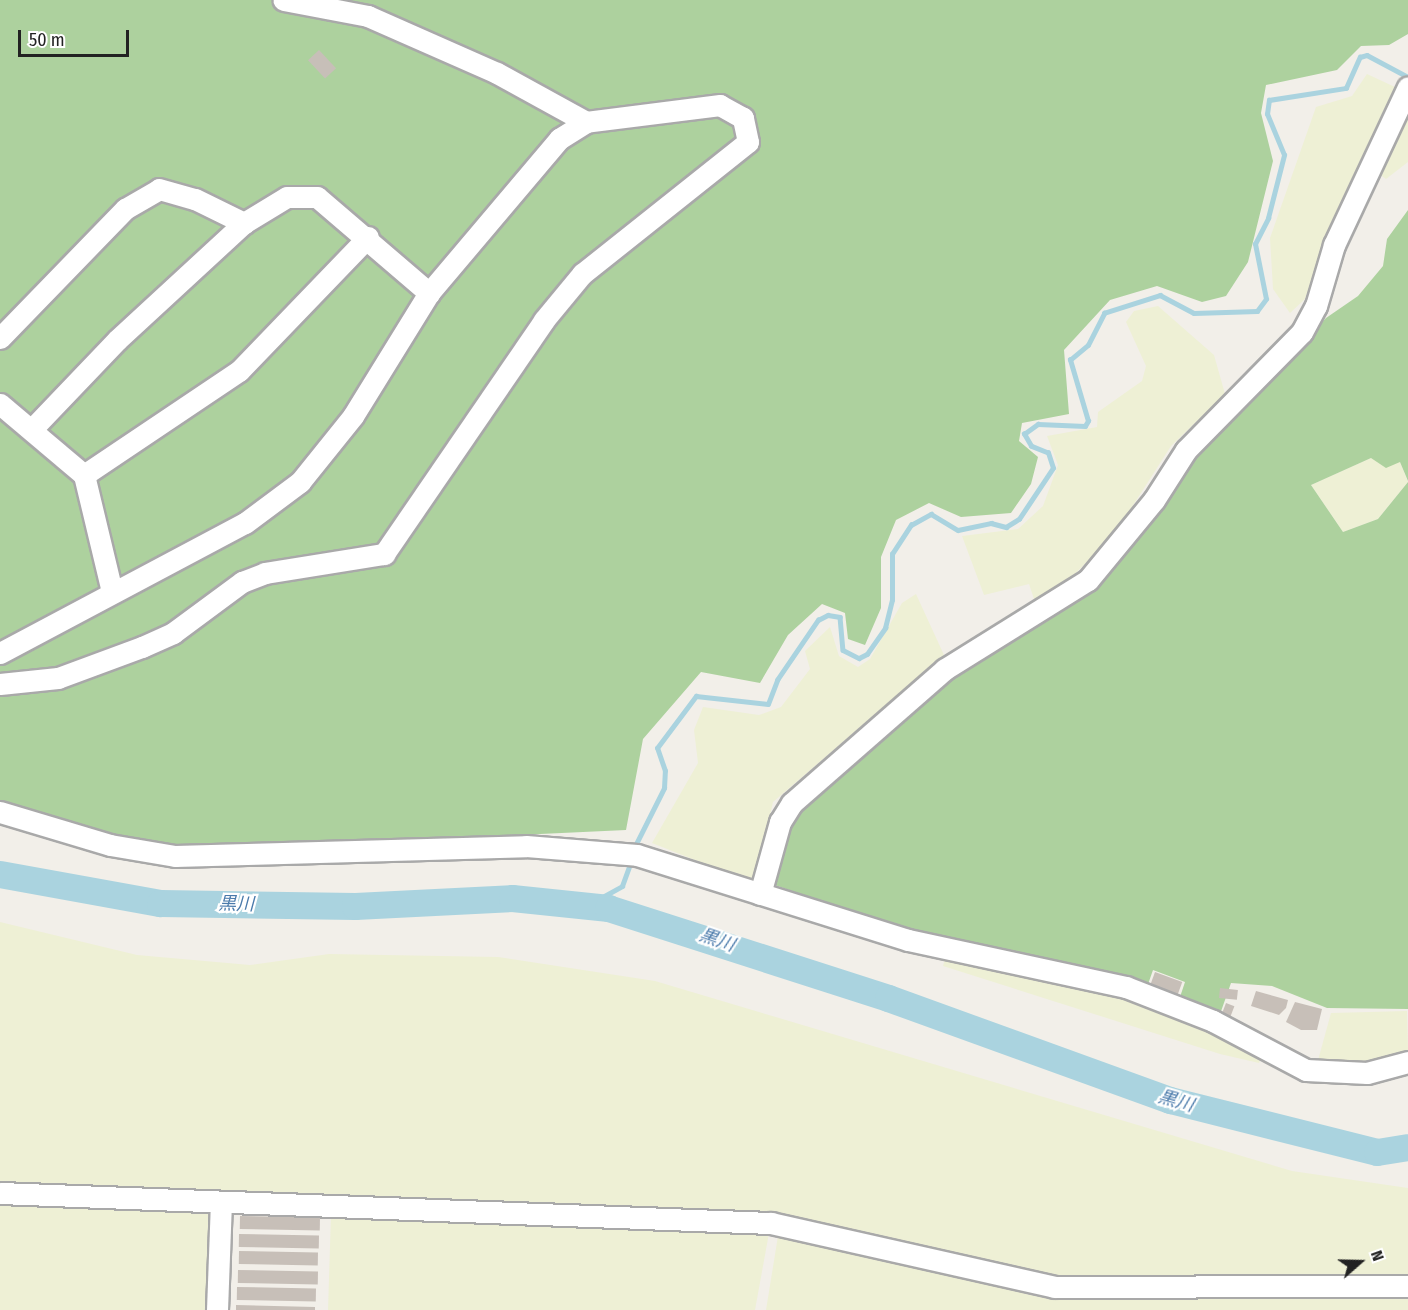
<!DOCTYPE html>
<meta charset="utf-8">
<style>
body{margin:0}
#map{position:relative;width:1408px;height:1310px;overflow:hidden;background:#f2efe9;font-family:"Fira Sans Condensed","Noto Sans JP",sans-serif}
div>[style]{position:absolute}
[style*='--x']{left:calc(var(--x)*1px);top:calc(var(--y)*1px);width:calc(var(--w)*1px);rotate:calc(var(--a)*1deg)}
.farmland>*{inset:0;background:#eef0d5;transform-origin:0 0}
.forest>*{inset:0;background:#add19e}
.stream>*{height:4.5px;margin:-2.25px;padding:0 2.25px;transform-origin:2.25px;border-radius:2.25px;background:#aad3df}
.river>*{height:27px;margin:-13.5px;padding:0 13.5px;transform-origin:13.5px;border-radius:13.5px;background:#aad3df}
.building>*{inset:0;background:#c7bfb8;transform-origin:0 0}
.roads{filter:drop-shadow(2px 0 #a9a9a9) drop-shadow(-2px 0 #a9a9a9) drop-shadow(0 2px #a9a9a9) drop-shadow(0 -2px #a9a9a9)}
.minor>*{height:21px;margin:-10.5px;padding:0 10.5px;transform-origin:10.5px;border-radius:10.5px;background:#fff}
span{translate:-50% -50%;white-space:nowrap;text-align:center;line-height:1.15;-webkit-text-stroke:4.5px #fff;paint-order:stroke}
.water-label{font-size:18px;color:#4a7aab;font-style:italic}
.north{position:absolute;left:1330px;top:1232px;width:60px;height:60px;-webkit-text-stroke:4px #fff;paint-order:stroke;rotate:70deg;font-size:16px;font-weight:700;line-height:24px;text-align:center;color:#222}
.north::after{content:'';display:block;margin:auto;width:21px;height:27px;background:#222;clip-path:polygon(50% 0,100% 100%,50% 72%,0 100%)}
.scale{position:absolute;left:18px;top:30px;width:111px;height:27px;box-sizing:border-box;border:3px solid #222;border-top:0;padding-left:8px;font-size:18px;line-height:21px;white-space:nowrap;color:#222;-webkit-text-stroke:4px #fff;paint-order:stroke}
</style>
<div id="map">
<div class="farmland">
<i style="clip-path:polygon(1367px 74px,1395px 87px,1338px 208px,1305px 299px,1290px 313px,1273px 289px,1270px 238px,1316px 107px,1352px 96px)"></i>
<i style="clip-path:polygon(1408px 114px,1408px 162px,1386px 179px,1375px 171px)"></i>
<i style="clip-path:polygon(1158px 306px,1214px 355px,1225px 394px,1171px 446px,1116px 532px,1073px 576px,1035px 602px,1029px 584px,984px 595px,962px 536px,1018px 529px,1043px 506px,1058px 465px,1047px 436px,1097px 427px,1098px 412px,1142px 381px,1146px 366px,1126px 322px,1134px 311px)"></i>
<i style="clip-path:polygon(1371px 458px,1400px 462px,1408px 482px,1378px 519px,1343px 532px,1311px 485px)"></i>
<i style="clip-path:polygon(916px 594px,944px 655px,773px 802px,756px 877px,748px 881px,652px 843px,698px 763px,694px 730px,703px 707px,759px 715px,781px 707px,810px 669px,805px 651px,830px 627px,839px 656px,858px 667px,870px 659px,902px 603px)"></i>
<i style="clip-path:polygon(0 922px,137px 955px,250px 965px,329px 954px,498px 957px,655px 981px,1292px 1171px,1408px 1188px,1408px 1274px,1079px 1282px,784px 1217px,0 1185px)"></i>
<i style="clip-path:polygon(945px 959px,1065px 978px,1167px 1009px,1262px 1055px,1259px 1063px,1220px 1054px,943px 966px)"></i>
<i style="clip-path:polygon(1407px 1011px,1408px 1051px,1362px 1065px,1317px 1064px,1331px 1013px)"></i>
<i style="left:0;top:1200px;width:213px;height:110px;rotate:3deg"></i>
<i style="clip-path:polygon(331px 1214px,769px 1233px,755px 1310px,328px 1310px)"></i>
<i style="clip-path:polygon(778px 1236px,899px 1259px,1030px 1295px,1408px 1293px,1408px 1310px,766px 1310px)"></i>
</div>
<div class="forest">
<i style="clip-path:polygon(0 0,1408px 0,1408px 34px,1389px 45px,1361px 46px,1337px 70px,1266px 85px,1261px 113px,1273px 161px,1248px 262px,1226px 296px,1202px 302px,1157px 286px,1110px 300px,1064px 350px,1069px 414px,1022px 423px,1019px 441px,1038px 457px,1031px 484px,1011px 513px,961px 517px,929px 503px,896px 520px,881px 557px,881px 608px,865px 645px,848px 639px,845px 613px,822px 604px,788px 635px,760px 683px,701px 672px,643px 739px,626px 830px,183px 851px,112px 839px,0 805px)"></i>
<i style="clip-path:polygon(1408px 210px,1408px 481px,1400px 462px,1386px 468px,1371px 458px,1311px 485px,1343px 532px,1378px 519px,1408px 482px,1408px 1009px,1327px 1008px,1272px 986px,1231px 983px,1219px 1017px,1179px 1000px,1185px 982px,1153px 970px,1146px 990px,963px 951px,775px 885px,788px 823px,820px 785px,949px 673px,1039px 623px,1191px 453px,1257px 396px,1326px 318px,1358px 296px,1383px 266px,1387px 239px)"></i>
</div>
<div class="stream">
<i style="--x:634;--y:848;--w:67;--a:-63.4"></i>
<i style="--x:664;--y:788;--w:17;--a:-87"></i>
<i style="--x:665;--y:771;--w:24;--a:-109"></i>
<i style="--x:657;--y:748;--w:65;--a:-53.1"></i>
<i style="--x:696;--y:696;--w:72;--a:6.3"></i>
<i style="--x:768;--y:704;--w:26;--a:-69"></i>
<i style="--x:777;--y:680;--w:73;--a:-55.7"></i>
<i style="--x:818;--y:620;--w:11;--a:-27"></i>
<i style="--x:828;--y:615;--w:12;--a:9"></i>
<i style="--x:840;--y:617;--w:33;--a:85"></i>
<i style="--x:843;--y:650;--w:18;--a:27"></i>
<i style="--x:859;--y:658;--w:9;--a:-27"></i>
<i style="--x:867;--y:654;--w:32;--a:-55"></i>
<i style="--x:885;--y:628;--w:29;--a:-76"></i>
<i style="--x:892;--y:600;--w:46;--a:-90"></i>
<i style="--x:892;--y:554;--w:35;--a:-57"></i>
<i style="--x:911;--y:525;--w:23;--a:-29"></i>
<i style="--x:931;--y:514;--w:31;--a:31"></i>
<i style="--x:958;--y:530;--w:34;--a:-12"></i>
<i style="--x:991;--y:523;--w:16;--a:15"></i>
<i style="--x:1006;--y:527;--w:15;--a:-32"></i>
<i style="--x:1019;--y:519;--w:61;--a:-56.3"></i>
<i style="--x:1053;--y:468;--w:16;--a:-108"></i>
<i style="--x:1048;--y:453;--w:18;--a:-158"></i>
<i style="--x:1031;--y:446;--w:14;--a:-120"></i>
<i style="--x:1024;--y:434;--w:17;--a:-36"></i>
<i style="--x:1038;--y:424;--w:47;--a:2.4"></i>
<i style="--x:1085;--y:426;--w:6;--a:-59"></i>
<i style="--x:1088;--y:421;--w:64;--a:-106.4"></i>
<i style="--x:1070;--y:360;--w:23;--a:-40"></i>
<i style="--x:1088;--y:345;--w:36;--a:-63"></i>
<i style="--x:1104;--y:313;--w:59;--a:-17.8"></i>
<i style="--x:1160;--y:295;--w:38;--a:28"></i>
<i style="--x:1194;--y:313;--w:63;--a:-1.8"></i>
<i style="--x:1257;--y:311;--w:15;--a:-53"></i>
<i style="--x:1266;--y:299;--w:56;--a:-101.3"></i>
<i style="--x:1255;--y:244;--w:29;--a:-63"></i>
<i style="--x:1268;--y:218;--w:65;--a:-75.7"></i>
<i style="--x:1284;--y:155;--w:44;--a:-112.5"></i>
<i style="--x:1267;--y:114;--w:14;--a:-82"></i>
<i style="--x:1269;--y:100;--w:78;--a:-8.9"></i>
<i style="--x:1346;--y:88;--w:34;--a:-66"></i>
<i style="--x:1360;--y:57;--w:7;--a:-16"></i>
<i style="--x:1367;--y:55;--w:47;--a:28.2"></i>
<i style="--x:588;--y:905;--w:39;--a:-29"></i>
<i style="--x:622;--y:886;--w:29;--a:-70"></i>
</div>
<div class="river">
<i style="--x:0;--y:874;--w:163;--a:10.3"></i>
<i style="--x:160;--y:903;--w:195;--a:0.9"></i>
<i style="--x:355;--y:906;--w:157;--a:-2.9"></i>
<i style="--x:512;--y:898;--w:97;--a:5.9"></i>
<i style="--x:608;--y:908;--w:294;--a:17.8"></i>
<i style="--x:888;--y:998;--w:300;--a:19.9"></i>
<i style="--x:1170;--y:1100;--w:213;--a:14.1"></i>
<i style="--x:1377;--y:1152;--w:31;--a:-9"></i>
</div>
<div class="building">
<i style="left:319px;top:50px;width:25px;height:15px;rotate:47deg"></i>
<i style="left:1155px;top:972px;width:29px;height:13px;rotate:20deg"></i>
<i style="left:1220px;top:988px;width:18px;height:10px;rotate:6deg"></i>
<i style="clip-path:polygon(1256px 991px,1288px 1000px,1286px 1008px,1279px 1015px,1251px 1006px)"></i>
<i style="clip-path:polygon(1295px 1002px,1322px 1009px,1317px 1030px,1301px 1030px,1286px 1022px)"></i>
<i style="left:1226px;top:1003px;width:9px;height:13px;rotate:21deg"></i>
<i style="left:240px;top:1216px;width:80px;height:13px;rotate:1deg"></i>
<i style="left:239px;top:1234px;width:80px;height:13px;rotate:1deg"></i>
<i style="left:239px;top:1251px;width:79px;height:13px;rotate:1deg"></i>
<i style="left:238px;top:1270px;width:80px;height:13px;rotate:1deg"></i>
<i style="left:237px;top:1287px;width:79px;height:13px;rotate:1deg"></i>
<i style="clip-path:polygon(236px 1305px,315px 1307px,315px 1310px,236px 1310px)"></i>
</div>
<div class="roads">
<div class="minor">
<i style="--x:0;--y:338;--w:180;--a:-45.9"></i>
<i style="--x:125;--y:209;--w:39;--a:-30"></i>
<i style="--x:159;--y:189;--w:37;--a:16"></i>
<i style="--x:195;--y:199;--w:55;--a:26.1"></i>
<i style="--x:244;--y:223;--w:50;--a:-31.2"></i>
<i style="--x:287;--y:197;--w:30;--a:0"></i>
<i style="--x:317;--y:197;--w:148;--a:40.6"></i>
<i style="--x:0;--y:404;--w:110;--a:40.2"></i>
<i style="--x:84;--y:475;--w:120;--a:76.5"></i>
<i style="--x:33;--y:428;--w:122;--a:-46.3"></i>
<i style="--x:117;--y:340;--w:173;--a:-42.7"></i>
<i style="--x:84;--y:475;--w:187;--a:-33.9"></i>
<i style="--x:239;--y:371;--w:186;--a:-46.1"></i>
<i style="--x:0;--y:653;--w:277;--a:-28"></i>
<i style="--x:245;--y:523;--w:69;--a:-36.7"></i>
<i style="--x:300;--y:482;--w:85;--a:-51.2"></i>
<i style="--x:353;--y:416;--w:145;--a:-58.3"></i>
<i style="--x:429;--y:293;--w:202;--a:-49.8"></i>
<i style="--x:559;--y:139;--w:32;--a:-32"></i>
<i style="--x:0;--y:684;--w:58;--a:-5.9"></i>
<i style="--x:58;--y:678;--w:90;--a:-20.3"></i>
<i style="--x:142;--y:647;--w:34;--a:-24"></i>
<i style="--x:173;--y:633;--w:86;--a:-36.5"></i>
<i style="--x:242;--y:582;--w:25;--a:-21"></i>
<i style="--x:265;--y:573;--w:121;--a:-9.1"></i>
<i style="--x:384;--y:554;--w:283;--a:-55.6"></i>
<i style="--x:544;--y:320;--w:60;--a:-50.4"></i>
<i style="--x:582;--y:274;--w:212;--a:-38.5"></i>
<i style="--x:748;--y:142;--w:25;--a:-102"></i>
<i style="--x:743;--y:118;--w:26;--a:-151"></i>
<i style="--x:720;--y:105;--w:135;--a:172.8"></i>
<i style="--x:586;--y:122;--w:102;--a:-151.2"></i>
<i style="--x:497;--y:73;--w:141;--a:-156.2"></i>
<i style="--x:368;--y:16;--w:86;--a:-169.2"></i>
<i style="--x:0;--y:812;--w:115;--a:16.7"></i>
<i style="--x:110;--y:845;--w:66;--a:9.6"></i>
<i style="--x:175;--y:856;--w:351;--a:-1.6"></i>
<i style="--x:526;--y:846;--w:111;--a:4.6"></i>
<i style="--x:637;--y:855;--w:284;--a:17.4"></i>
<i style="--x:908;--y:940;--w:223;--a:12.2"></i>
<i style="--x:1126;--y:987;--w:93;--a:21.3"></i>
<i style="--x:1213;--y:1021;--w:105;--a:27.8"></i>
<i style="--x:1306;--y:1070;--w:61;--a:2.8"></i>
<i style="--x:1367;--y:1073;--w:42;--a:-15"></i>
<i style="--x:760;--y:894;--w:75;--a:-74.5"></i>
<i style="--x:780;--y:822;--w:22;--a:-58"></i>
<i style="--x:792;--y:803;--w:203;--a:-41.2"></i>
<i style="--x:945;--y:669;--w:168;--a:-31.9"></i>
<i style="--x:1088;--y:580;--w:104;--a:-50.5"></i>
<i style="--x:1154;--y:500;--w:59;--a:-57.4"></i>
<i style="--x:1186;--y:450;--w:165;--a:-45.5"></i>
<i style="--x:1302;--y:332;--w:30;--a:-62"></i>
<i style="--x:1316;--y:306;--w:64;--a:-73.6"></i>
<i style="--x:1334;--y:245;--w:174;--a:-64.9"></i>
<i style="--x:0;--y:1193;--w:772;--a:2.23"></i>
<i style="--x:771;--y:1223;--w:290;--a:12.7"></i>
<i style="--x:1054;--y:1287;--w:354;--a:-0.2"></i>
<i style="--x:217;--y:1310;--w:108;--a:-87.9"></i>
</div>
</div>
<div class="water-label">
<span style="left:236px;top:904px;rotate:1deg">黒川</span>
<span style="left:717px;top:940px;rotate:19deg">黒川</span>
<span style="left:1176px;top:1101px;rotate:16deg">黒川</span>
</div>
<div class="north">N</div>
<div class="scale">50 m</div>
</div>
